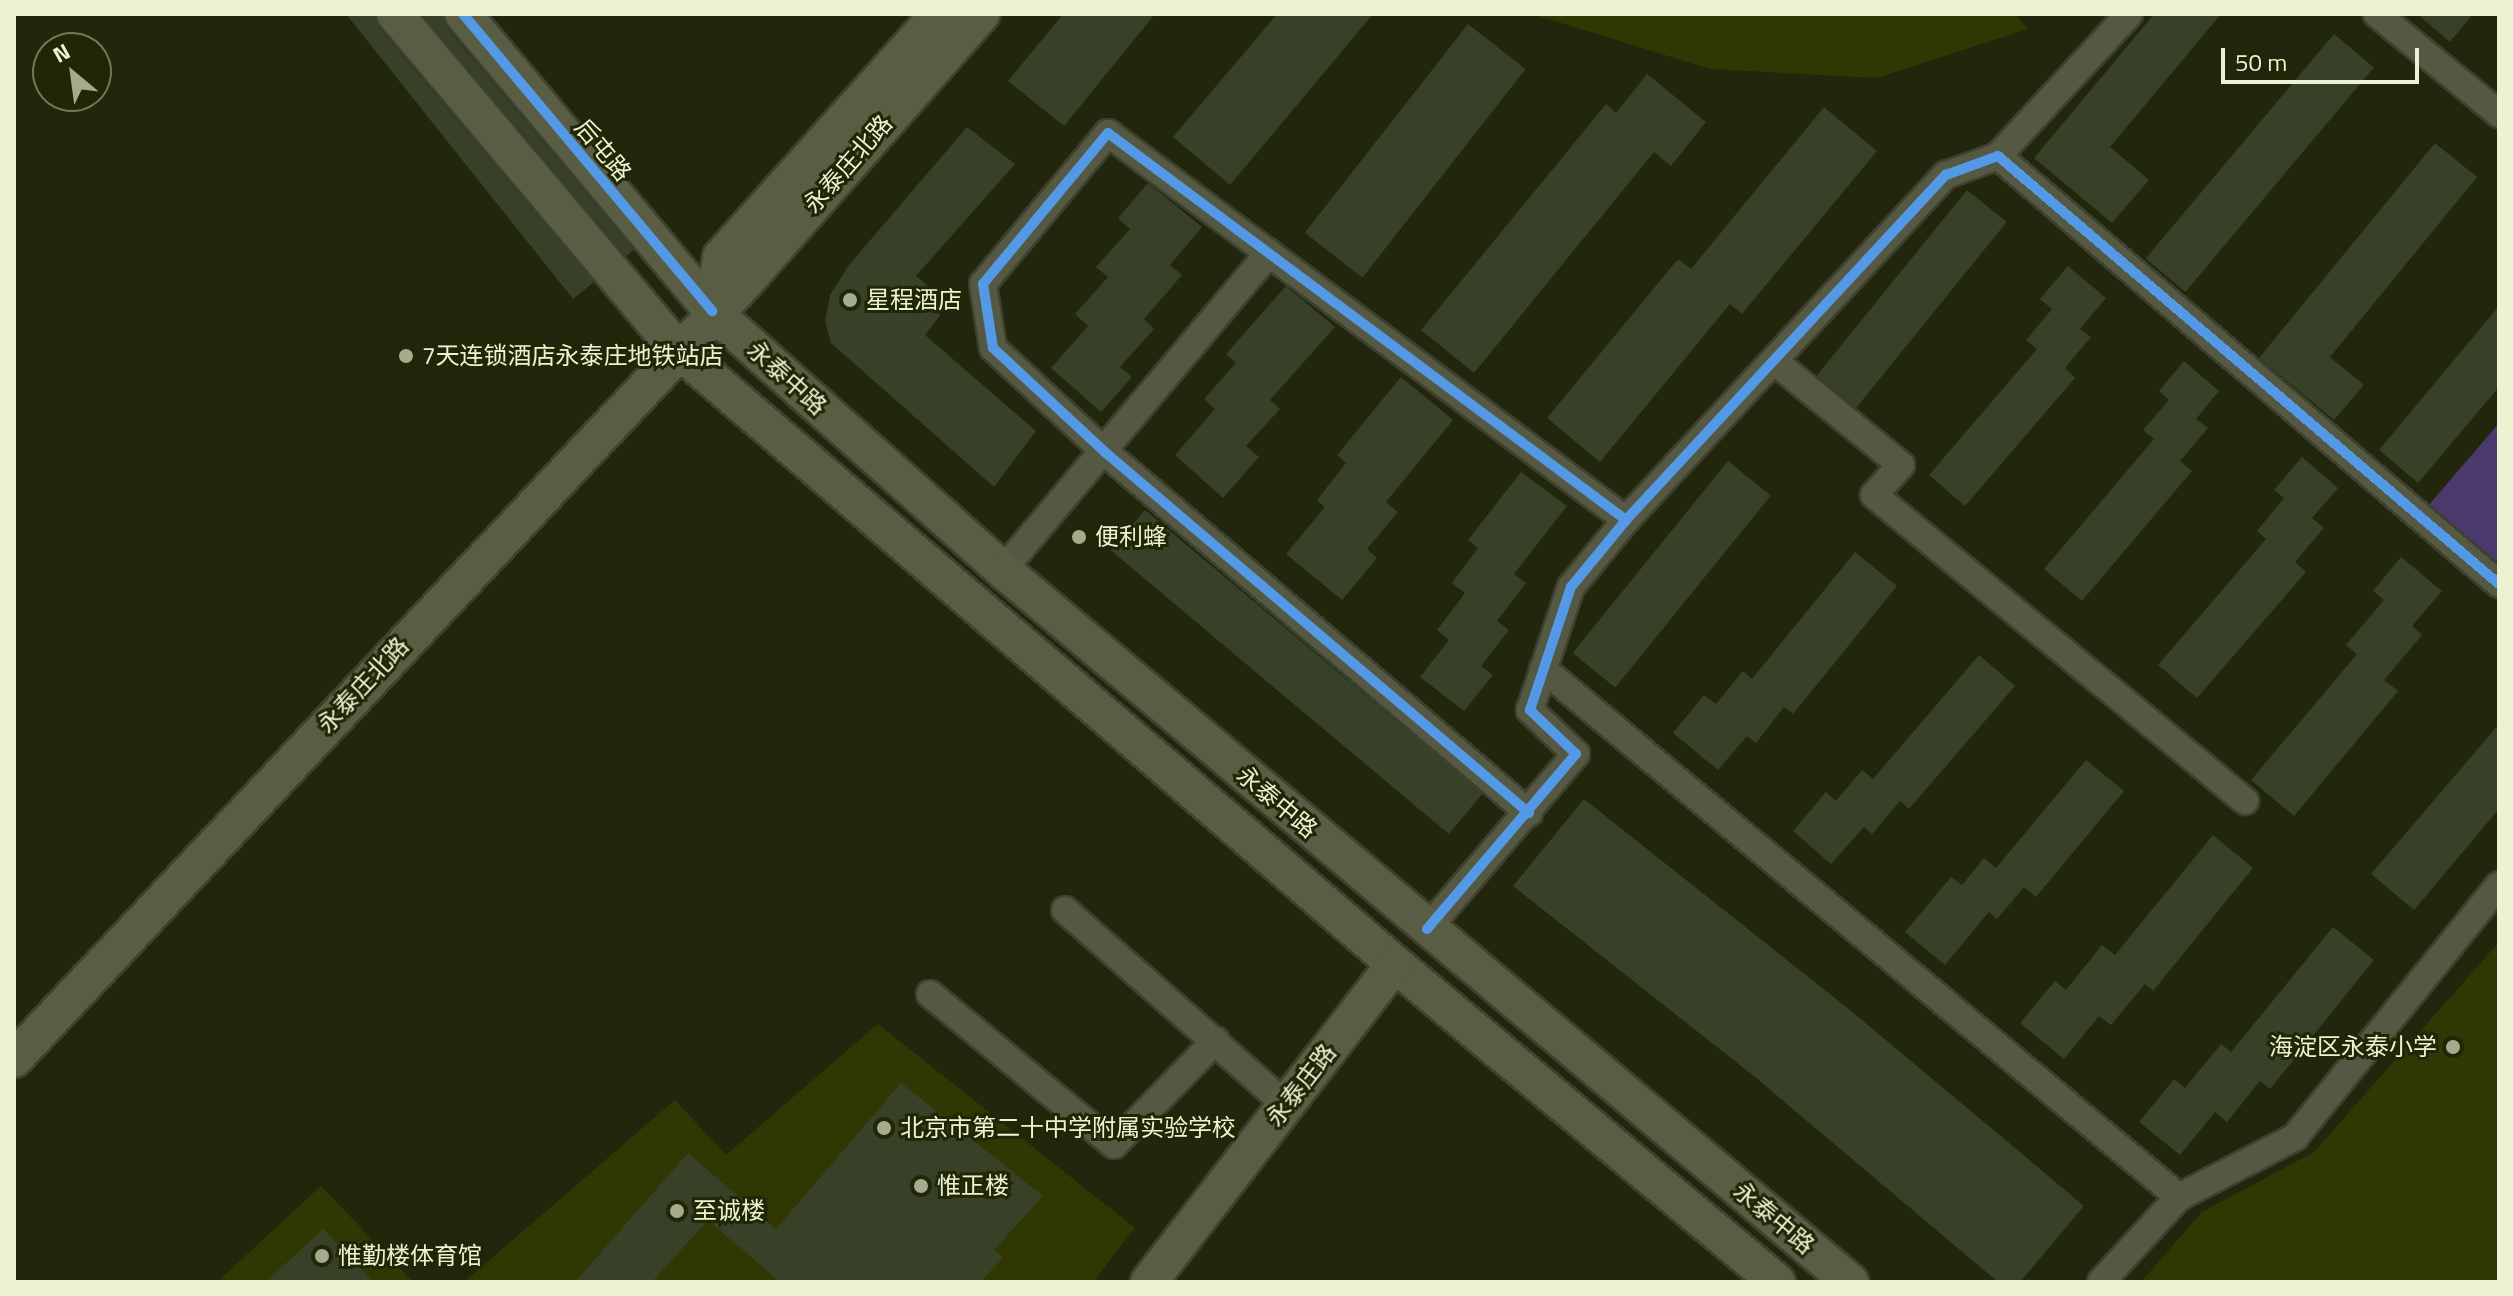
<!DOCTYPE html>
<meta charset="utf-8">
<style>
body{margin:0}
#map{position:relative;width:2513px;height:1296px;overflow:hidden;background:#22260c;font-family:"Titillium Web","Noto Sans SC",sans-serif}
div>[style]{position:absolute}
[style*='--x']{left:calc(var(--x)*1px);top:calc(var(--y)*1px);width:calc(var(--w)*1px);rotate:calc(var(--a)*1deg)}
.built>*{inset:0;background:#313702}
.green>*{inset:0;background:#4b386d}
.building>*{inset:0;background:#364127;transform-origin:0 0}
.roads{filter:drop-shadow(2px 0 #3e412e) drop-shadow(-2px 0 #3e412e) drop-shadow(0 2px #3e412e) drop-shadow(0 -2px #3e412e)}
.street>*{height:26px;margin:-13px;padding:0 13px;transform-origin:13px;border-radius:13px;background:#555943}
.secondary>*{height:36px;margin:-18px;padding:0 18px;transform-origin:18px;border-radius:18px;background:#595d43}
.cycleway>*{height:10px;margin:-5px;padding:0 5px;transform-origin:5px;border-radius:5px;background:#5399e6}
.dots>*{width:22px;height:22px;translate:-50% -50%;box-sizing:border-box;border:4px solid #212606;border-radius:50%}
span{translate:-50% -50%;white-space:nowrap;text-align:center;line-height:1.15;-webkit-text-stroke:6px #212606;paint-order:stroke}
.street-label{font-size:24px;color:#ebf3d3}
.poi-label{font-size:24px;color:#ebf3d3}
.left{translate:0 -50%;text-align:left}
.right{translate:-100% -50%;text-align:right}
.frame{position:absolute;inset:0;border:16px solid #ebf3d3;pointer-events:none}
.north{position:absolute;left:32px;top:32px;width:80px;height:80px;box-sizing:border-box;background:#212606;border:2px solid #727858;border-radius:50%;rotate:331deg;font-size:22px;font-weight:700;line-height:32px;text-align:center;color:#ebf3d3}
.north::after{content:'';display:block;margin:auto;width:28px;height:36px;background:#a5ab8d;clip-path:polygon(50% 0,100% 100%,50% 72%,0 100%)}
.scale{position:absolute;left:2221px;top:48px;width:198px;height:36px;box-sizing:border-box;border:4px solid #ebf3d3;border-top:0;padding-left:10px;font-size:24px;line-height:28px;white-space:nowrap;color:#ebf3d3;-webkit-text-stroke:6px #212606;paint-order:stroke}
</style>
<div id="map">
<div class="built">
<i style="clip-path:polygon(1532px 14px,2015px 14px,2028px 29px,1877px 78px,1710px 69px)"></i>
<i style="clip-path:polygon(2499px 942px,2499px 1282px,2141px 1282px,2202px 1212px,2314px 1152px)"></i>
<i style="clip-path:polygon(878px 1024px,1135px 1228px,1093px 1282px,464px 1282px,675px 1100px,726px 1155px)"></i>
<i style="clip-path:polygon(321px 1186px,413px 1282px,217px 1282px)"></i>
</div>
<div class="green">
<i style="clip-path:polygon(2499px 423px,2499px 563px,2428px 506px)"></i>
</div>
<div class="building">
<i style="clip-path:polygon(346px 14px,375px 14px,379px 28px,594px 282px,573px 299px)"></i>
<i style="clip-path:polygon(422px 14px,443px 14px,447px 28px,634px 250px,626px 256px)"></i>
<i style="clip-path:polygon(1063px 14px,1155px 14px,1064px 126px,1008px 81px)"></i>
<i style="clip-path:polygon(1277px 14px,1373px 14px,1230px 185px,1173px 137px)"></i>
<i style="clip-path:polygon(2154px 14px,2221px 14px,2110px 147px,2149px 180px,2112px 223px,2034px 158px)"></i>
<i style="clip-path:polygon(2417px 14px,2473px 14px,2450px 42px)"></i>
<i style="left:1468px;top:24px;width:73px;height:265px;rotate:38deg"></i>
<i style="left:2334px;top:34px;width:52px;height:293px;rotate:40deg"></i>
<i style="clip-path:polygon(1647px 74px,1706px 122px,1671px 166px,1654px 152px,1474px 373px,1421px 330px,1606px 104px,1616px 113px)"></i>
<i style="clip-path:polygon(1824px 107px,1877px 151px,1742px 314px,1730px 304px,1600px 462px,1547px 418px,1678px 259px,1691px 269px)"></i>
<i style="clip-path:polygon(967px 127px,1015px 164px,916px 276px,949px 304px,925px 335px,1036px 431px,994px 487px,831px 343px,825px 321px,830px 295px,849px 265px)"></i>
<i style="clip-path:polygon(2435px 143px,2477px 177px,2330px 357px,2364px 385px,2334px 420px,2259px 358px)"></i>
<i style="clip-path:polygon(1148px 183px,1202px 227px,1170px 265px,1182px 275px,1144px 319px,1154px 329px,1120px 367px,1132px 377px,1101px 412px,1051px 368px,1088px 326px,1075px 314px,1108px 277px,1096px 267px,1130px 229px,1118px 218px)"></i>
<i style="left:1967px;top:190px;width:51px;height:239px;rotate:39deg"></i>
<i style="clip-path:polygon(2068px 266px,2106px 298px,2080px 329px,2091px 337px,2065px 368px,2075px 378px,1965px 506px,1929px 475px,2037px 349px,2026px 340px,2052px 309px,2040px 299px)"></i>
<i style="clip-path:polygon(1286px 286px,1335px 327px,1270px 400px,1280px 409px,1246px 446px,1259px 457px,1223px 498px,1175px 455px,1215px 409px,1204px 399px,1236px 363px,1226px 354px)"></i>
<i style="clip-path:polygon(2499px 306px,2499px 387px,2418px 483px,2379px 450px)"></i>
<i style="clip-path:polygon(2184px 361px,2219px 391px,2196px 419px,2208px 428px,2180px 461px,2192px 471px,2082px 601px,2044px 569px,2154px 439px,2143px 430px,2169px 400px,2159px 391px)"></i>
<i style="clip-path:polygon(1401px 377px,1453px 420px,1386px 502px,1398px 512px,1367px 549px,1377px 558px,1342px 600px,1286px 554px,1325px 507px,1317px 500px,1346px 463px,1337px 455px)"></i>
<i style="clip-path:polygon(2302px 457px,2338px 488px,2312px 518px,2324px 528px,2295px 562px,2306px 572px,2197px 698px,2158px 665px,2266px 539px,2257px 531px,2284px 498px,2274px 490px)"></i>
<i style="left:1728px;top:461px;width:55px;height:247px;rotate:39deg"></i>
<i style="clip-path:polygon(1521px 472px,1567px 506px,1514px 574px,1526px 583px,1497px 621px,1509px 630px,1481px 666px,1493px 675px,1464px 711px,1420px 677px,1449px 640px,1437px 630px,1465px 593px,1452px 583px,1478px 548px,1468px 540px)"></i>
<i style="left:1145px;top:510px;width:441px;height:53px;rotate:40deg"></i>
<i style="clip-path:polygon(1855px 552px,1897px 586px,1793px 714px,1784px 707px,1756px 743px,1747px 736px,1718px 770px,1673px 733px,1704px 695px,1716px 704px,1743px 671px,1752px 679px)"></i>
<i style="clip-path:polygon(2401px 557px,2442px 591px,2412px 626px,2422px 635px,2384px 680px,2398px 691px,2294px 816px,2251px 780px,2357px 654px,2346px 645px,2384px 600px,2373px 591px)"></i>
<i style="clip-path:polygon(1979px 655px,2015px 686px,1909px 809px,1900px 801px,1872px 834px,1864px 827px,1831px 864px,1793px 831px,1826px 792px,1836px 801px,1862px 770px,1873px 779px)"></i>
<i style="clip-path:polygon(2499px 724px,2499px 809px,2414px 910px,2371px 874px)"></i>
<i style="clip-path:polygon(2086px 760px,2124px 791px,2036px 897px,2024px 887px,1997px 919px,1989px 912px,1945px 965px,1905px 932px,1951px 877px,1962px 885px,1984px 858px,1996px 868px)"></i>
<i style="clip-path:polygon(1584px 799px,1850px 1010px,2084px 1206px,2020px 1282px,1998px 1282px,1755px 1077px,1513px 886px)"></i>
<i style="clip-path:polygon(2213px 835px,2253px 868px,2153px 991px,2145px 984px,2111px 1025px,2099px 1016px,2064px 1059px,2020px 1023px,2055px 981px,2066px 990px,2102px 945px,2115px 955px)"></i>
<i style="clip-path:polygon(2333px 927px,2374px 960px,2270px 1089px,2260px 1081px,2227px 1122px,2215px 1112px,2180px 1155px,2139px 1122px,2174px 1079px,2185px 1088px,2221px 1044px,2231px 1052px)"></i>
<i style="clip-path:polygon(901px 1083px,1043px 1196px,994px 1250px,1003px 1258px,980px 1282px,780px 1282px,708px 1220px,652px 1282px,575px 1282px,688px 1153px,776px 1229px)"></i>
<i style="clip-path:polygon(323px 1229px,374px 1282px,266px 1282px)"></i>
</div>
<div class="roads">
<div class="street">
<i style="--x:2377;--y:14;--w:158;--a:39.3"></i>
<i style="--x:1998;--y:156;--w:193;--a:-47.3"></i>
<i style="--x:1774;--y:361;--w:164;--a:39.3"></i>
<i style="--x:1901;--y:465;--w:40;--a:132"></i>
<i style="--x:1874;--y:495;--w:481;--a:39.5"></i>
<i style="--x:1003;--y:570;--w:414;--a:-50"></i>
<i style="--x:1543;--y:669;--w:827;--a:39.7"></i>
<i style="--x:1529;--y:813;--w:555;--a:-139.6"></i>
<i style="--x:1106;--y:453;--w:154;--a:-137.1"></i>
<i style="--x:993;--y:348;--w:65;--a:-98.9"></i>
<i style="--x:983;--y:284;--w:196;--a:-50.4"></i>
<i style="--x:1108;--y:133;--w:647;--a:36.76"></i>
<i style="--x:1065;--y:910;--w:295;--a:41.4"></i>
<i style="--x:1427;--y:929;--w:230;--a:-49.6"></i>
<i style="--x:1576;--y:754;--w:64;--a:-136.3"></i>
<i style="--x:1530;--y:710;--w:130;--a:-71.6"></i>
<i style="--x:1571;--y:587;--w:87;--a:-50.6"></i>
<i style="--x:1626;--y:520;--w:471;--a:-47.2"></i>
<i style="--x:1946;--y:175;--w:55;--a:-20.1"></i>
<i style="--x:1998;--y:156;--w:659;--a:40.51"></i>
<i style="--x:930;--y:994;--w:238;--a:39.4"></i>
<i style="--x:1114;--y:1145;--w:146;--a:-45.8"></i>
<i style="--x:2101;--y:1282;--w:115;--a:-47.5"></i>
<i style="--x:2179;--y:1197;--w:131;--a:-27.3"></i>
<i style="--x:2295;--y:1137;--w:324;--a:-51"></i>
</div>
<div class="secondary">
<i style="--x:395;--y:14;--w:438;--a:49.9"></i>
<i style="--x:677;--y:349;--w:945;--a:40.58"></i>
<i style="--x:1395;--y:964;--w:497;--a:39.8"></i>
<i style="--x:463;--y:14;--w:388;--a:50"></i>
<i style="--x:712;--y:311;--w:390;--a:41.7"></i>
<i style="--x:1003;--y:570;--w:1107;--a:40.05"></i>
<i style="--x:712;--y:311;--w:55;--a:-80.5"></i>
<i style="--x:721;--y:257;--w:326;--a:-48.1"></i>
<i style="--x:14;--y:1059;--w:1068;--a:-46.74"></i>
<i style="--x:746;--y:281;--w:356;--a:-48.6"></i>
<i style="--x:1149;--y:1282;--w:402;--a:-52.3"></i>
</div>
</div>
<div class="cycleway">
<i style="--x:463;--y:14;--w:388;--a:50"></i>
<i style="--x:1529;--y:813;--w:555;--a:-139.6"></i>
<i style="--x:1106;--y:453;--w:154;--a:-137.1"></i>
<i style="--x:993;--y:348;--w:65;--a:-98.9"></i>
<i style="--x:983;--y:284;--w:196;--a:-50.4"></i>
<i style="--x:1108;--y:133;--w:647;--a:36.76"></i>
<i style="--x:1427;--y:929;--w:230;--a:-49.6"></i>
<i style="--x:1576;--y:754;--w:64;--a:-136.3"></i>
<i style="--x:1530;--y:710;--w:130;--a:-71.6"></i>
<i style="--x:1571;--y:587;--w:87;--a:-50.6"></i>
<i style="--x:1626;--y:520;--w:471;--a:-47.2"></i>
<i style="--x:1946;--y:175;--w:55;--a:-20.1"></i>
<i style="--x:1998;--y:156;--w:659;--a:40.51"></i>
</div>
<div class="dots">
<i style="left:850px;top:300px;background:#a5ab8d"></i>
<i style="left:406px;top:356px;background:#a5ab8d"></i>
<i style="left:1079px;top:537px;background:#a5ab8d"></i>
<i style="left:2453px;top:1047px;background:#a5ab8d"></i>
<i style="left:884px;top:1128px;background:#a5ab8d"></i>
<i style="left:921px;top:1186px;background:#a5ab8d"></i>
<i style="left:677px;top:1211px;background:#a5ab8d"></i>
<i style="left:322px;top:1256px;background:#a5ab8d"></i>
</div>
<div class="street-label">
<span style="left:603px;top:150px;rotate:50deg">后屯路</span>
<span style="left:848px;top:164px;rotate:-49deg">永泰庄北路</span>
<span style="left:787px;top:378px;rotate:42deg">永泰中路</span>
<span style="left:363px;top:685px;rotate:-47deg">永泰庄北路</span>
<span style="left:1277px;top:802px;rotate:40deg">永泰中路</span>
<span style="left:1301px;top:1085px;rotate:-52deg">永泰庄路</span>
<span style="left:1774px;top:1218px;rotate:40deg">永泰中路</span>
</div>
<div class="poi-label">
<span class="left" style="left:866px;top:300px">星程酒店</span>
<span class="left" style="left:422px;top:356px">7天连锁酒店永泰庄地铁站店</span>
<span class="left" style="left:1095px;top:537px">便利蜂</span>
<span class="right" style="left:2437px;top:1047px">海淀区永泰小学</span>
<span class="left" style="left:900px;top:1128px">北京市第二十中学附属实验学校</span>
<span class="left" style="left:937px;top:1186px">惟正楼</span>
<span class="left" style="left:693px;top:1211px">至诚楼</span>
<span class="left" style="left:338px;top:1256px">惟勤楼体育馆</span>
</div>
<div class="frame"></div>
<div class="north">N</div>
<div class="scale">50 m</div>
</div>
